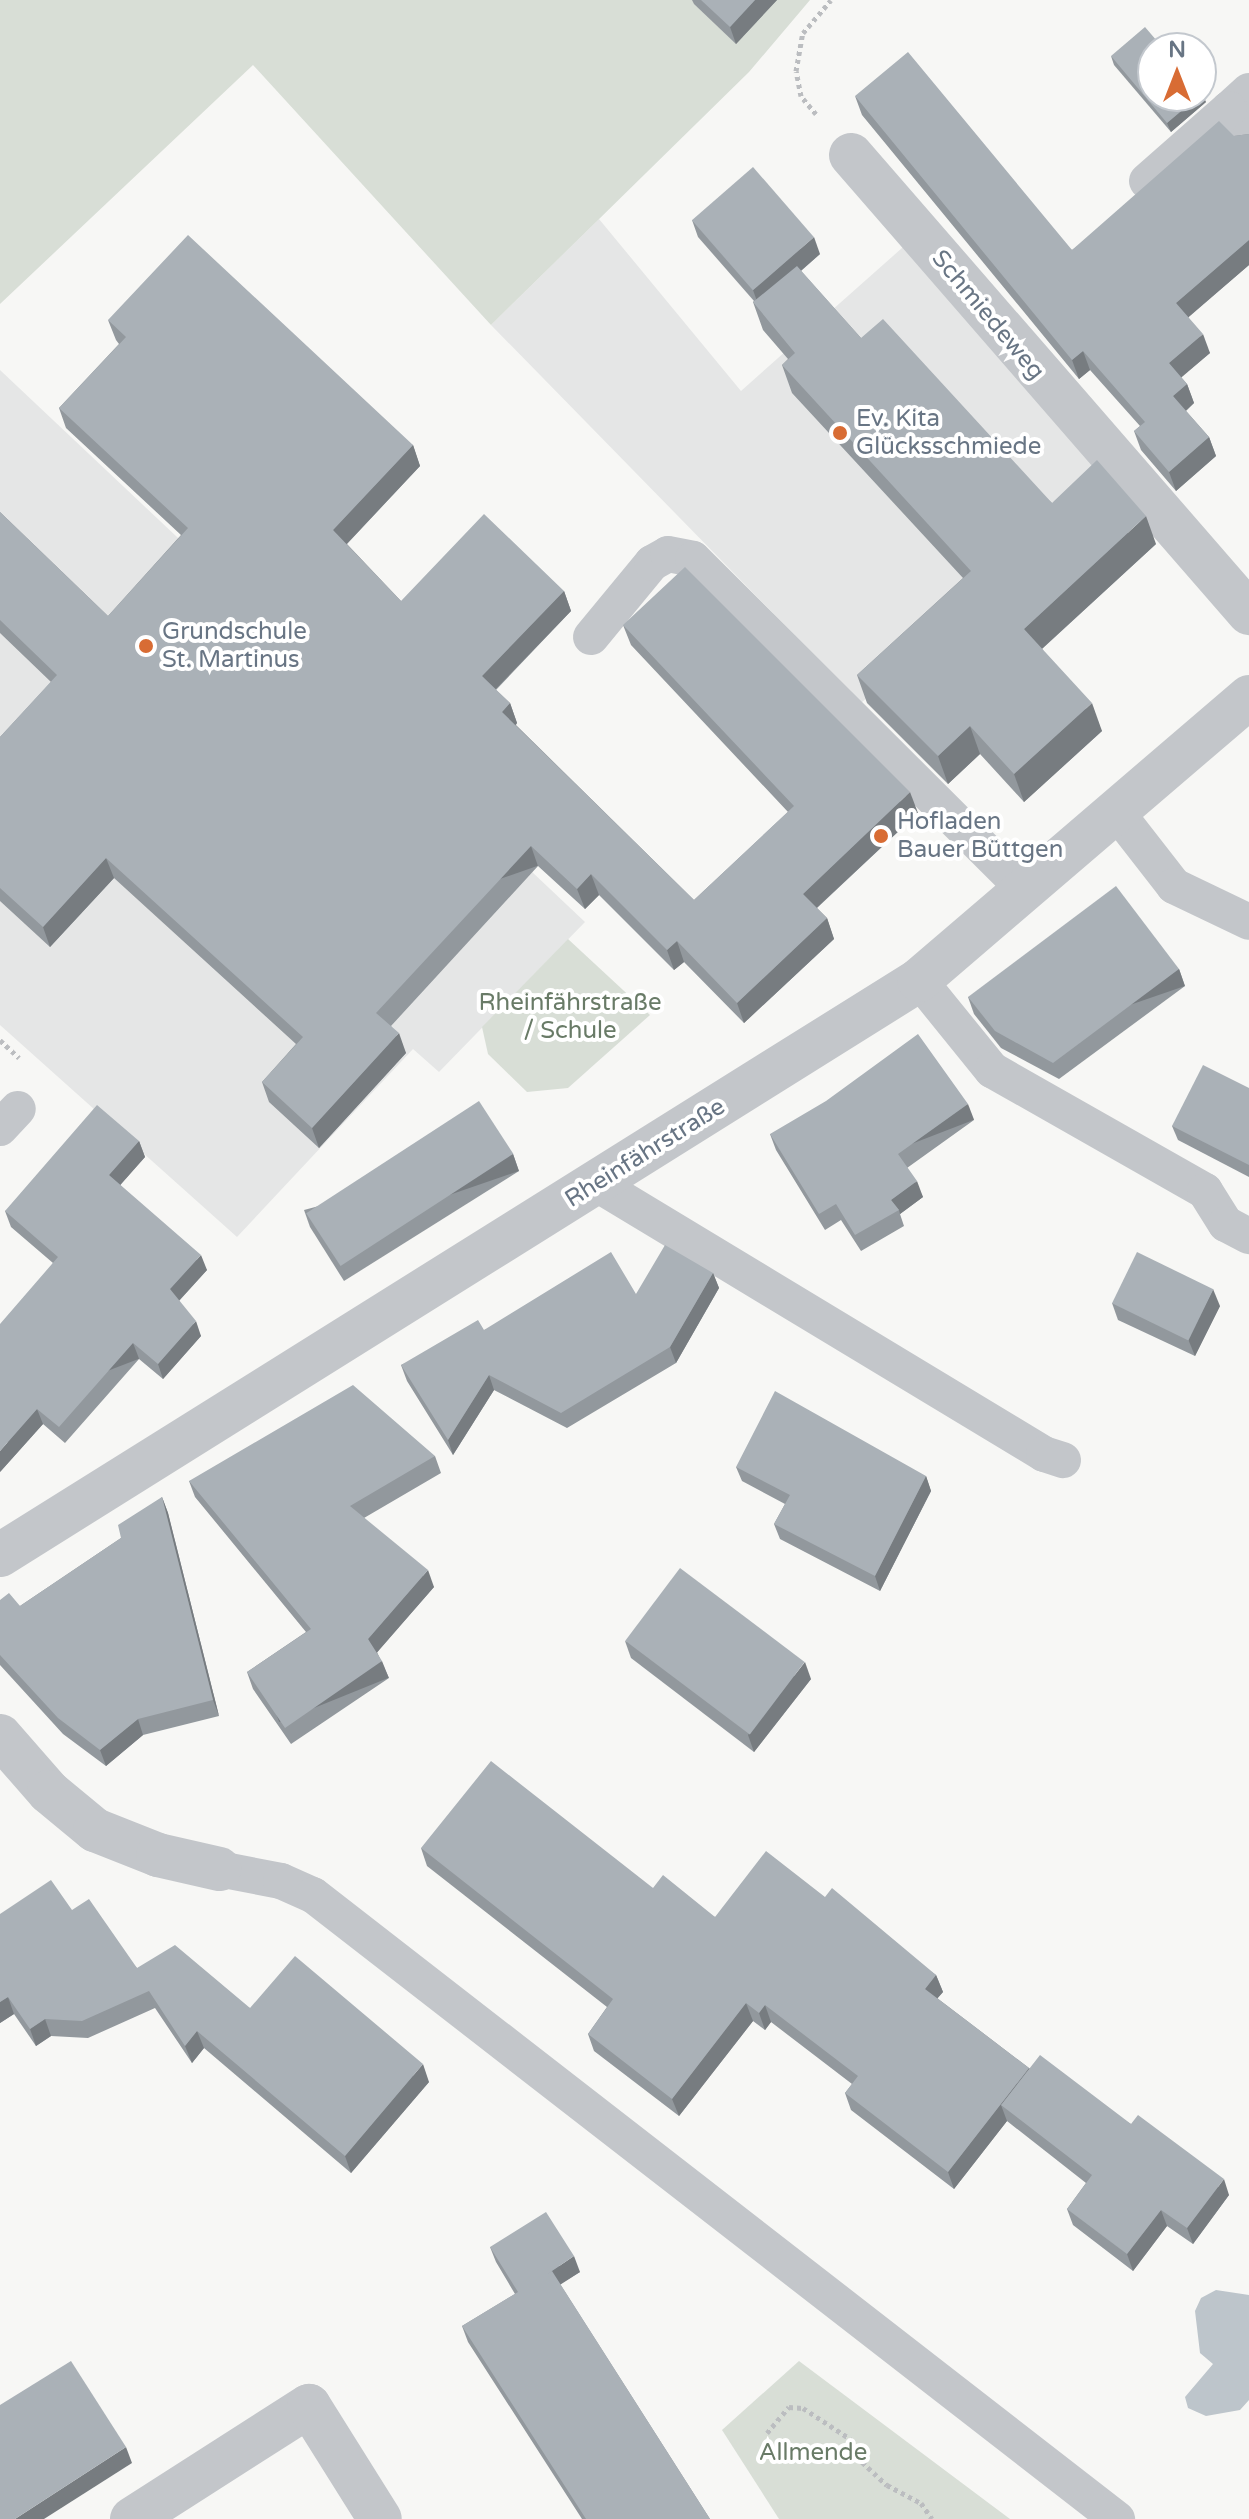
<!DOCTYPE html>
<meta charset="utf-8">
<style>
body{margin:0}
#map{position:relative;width:1249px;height:2519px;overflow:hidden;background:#f7f7f5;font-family:"Varela Round",sans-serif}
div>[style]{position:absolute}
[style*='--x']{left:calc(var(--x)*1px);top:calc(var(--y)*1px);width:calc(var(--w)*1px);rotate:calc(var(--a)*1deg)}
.built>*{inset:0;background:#e5e6e6}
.green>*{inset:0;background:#d8ded6}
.water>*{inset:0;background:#bdc5cb}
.path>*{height:5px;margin-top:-2.5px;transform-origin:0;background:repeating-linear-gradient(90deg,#bbbdc0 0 4px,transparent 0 8px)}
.service>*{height:36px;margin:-18px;padding:0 18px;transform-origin:18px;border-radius:18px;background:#c3c6ca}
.minor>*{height:44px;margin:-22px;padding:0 22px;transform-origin:22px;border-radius:22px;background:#c3c6ca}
.wall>*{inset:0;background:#92989d}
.shaded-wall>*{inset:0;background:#777c80;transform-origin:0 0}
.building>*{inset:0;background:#aab1b7;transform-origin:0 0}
.dots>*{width:22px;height:22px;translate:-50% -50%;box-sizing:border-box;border:4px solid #fff;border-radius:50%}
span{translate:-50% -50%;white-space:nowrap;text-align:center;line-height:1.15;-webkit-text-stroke:8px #fff;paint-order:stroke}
.street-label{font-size:24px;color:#687584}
.poi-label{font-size:24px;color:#687584}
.left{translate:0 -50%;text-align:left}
.park-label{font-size:24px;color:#697b67}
.north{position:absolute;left:1137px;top:32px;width:80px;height:80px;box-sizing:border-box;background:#fff;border:2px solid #c3c8ce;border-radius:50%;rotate:0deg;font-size:22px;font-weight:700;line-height:32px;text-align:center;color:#687584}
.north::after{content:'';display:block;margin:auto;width:28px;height:36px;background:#d86c34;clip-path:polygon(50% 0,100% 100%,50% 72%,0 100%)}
</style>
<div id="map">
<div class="built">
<i style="clip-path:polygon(599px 219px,741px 391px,911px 240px,1120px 475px,861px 703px,491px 325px)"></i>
<i style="clip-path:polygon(0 370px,585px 922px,439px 1072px,413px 1049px,237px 1237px,0 1025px)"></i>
</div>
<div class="green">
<i style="clip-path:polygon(0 0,810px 0,749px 72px,491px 325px,253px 65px,0 304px)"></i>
<i style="clip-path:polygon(568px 939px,650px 1015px,568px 1088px,527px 1092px,488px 1054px,482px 1027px)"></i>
<i style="clip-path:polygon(799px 2361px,1010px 2519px,779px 2519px,722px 2430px)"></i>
</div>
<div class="water">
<i style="clip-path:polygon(1216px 2290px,1249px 2295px,1249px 2400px,1240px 2410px,1206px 2416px,1188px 2408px,1185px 2397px,1213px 2364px,1200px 2353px,1195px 2311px,1201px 2298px)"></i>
</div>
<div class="path">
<i style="--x:816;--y:114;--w:23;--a:-130"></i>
<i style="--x:801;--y:96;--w:25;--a:-101"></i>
<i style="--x:796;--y:71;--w:39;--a:-80"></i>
<i style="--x:803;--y:33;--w:43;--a:-49.7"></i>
<i style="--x:0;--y:1040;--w:26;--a:43"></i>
<i style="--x:767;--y:2433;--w:34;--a:-50"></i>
<i style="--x:789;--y:2407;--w:14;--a:4"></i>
<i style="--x:803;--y:2408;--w:55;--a:33.1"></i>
<i style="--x:849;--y:2438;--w:27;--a:62"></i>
<i style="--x:862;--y:2462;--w:34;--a:43"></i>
<i style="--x:887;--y:2485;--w:38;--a:28"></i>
<i style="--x:921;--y:2503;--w:19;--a:55"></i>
</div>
<div class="service">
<i style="--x:1249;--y:91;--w:27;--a:138"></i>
<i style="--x:1229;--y:109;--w:34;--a:53"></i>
<i style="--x:1147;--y:181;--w:109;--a:-41.3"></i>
<i style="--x:591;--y:637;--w:96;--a:-50.5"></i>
<i style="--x:652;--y:563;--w:18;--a:-29"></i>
<i style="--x:668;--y:554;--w:25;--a:11"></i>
<i style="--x:693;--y:559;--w:470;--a:44.9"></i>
<i style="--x:1118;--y:814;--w:91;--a:52.1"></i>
<i style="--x:1174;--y:886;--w:83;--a:25.6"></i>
<i style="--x:919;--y:980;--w:116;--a:51"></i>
<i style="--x:992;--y:1070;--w:245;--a:29.6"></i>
<i style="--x:1205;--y:1191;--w:39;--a:58"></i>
<i style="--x:1226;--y:1224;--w:26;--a:28"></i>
<i style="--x:0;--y:1128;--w:26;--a:-47"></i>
<i style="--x:597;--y:1184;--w:522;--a:31.13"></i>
<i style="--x:1044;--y:1454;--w:20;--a:18"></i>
<i style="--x:219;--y:1869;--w:63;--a:11"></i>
<i style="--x:281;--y:1881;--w:35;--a:24"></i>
<i style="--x:313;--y:1895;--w:1018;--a:37.82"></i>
</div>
<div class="minor">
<i style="--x:851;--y:155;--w:607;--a:49.01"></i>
<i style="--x:0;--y:1555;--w:1084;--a:-32.03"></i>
<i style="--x:919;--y:980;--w:435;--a:-40.6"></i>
<i style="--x:0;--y:1736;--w:74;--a:48.8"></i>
<i style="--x:49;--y:1792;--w:60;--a:39.6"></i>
<i style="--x:95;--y:1830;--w:68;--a:21.6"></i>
<i style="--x:158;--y:1855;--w:63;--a:12.9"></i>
<i style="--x:132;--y:2519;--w:210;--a:-32.6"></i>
<i style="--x:309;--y:2406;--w:133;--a:57.9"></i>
</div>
<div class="wall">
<i style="clip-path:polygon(692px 0,777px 0,736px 44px,694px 4px)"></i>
<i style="clip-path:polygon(1111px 56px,1206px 102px,1171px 132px,1114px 65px)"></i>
<i style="clip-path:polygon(855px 96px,1072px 250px,1234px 136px,1249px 134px,1249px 265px,1188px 317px,1210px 353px,1181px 377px,1187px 384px,1194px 403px,1186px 411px,1209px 437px,1216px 456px,1176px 491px,1141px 450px,1134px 431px,1140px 426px,1090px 370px,1079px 379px,862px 115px)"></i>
<i style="clip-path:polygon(692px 220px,820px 254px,801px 271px,861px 338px,1052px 503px,1156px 544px,1042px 649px,1102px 731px,1024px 802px,980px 754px,948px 784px,867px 703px,857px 675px,963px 578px,792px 393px,782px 365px,788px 359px,763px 330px,753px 302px,754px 301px,698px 237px)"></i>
<i style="clip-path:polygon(108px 320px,413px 445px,420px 466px,347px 544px,401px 601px,564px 591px,571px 611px,496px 690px,510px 703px,517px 723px,516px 725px,694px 900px,788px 812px,631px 645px,623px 625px,918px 813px,817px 908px,827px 918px,834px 939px,744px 1023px,684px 962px,674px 970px,599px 895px,585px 909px,538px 866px,391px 1026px,406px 1053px,319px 1148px,269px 1102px,262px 1082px,296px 1044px,114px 878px,50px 947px,0 901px,0 737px,51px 682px,0 633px,0 512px,108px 616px,181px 535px,66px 428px,59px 408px,119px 344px,116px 340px)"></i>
<i style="clip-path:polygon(1179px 969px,1185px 986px,1059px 1079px,1001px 1048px,974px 1014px,968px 997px)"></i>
<i style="clip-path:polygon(1249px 1088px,1249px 1177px,1178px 1140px,1172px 1126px)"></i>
<i style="clip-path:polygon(974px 1120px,907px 1168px,923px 1197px,900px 1214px,904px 1226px,861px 1251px,841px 1220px,825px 1230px,776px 1150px,770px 1134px)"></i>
<i style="clip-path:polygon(139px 1141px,145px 1157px,120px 1185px,207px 1270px,179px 1301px,201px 1336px,163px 1379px,139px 1359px,65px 1443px,43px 1424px,0 1472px,53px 1263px,11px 1227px,5px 1211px)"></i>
<i style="clip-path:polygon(513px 1154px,519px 1171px,344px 1281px,310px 1227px,304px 1210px)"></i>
<i style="clip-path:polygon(713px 1273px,719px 1288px,676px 1363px,567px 1428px,494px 1390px,453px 1455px,407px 1381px,401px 1365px,484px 1330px,636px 1294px)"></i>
<i style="clip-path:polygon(1112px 1303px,1220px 1306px,1195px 1356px,1118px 1320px)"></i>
<i style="clip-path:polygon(435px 1456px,441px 1473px,364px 1518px,434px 1587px,377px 1652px,389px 1678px,291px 1744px,253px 1689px,247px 1672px,306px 1632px,195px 1497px,189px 1481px)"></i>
<i style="clip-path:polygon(736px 1467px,926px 1476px,931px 1491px,880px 1591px,780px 1539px,774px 1524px,785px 1504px,742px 1481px)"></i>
<i style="clip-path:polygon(162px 1497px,168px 1513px,219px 1716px,143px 1735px,106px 1766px,63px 1734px,0 1665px,0 1600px,20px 1606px,121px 1538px)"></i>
<i style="clip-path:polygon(625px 1641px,811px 1679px,754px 1752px,631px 1658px)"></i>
<i style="clip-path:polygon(421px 1848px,653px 1888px,715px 1917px,825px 1897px,936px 1975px,943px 1992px,937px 1998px,1029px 2068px,1131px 2124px,1229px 2195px,1193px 2244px,1167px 2226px,1133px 2271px,1073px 2225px,1067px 2209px,1086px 2183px,1007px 2121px,954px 2189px,851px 2110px,845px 2093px,852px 2084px,771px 2022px,765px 2030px,753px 2021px,679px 2116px,594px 2051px,588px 2034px,607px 2007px,427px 1866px)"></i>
<i style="clip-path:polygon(72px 1910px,137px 1968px,250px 2008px,429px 2082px,351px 2173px,204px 2048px,192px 2063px,155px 2008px,88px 2038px,51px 2036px,36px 2046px,14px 2014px,0 2023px,0 1914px)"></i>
<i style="clip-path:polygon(490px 2247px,580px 2272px,560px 2284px,710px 2519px,582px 2519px,468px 2342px,462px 2326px,515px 2294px,496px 2262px)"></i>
</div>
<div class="shaded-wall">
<i style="clip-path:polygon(755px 0,777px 0,736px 44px,730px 27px)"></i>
<i style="clip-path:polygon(1202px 93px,1206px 102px,1171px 132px,1167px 123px,1199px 96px,1201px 96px)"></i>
<i style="clip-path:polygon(814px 237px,820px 254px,759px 307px,753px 290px)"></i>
<i style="clip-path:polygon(1249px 240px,1249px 265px,1183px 322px,1176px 303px)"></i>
<i style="clip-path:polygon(1203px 334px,1210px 353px,1176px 382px,1169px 363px)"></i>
<i style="clip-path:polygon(1083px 351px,1090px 370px,1079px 379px,1072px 360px)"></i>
<i style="clip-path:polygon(1187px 384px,1194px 403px,1180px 416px,1173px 396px)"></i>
<i style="clip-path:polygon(1209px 437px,1216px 456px,1176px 491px,1169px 472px)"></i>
<i style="clip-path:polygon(413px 445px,420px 466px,341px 550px,333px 530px)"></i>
<i style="clip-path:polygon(1146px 516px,1156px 544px,1034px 656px,1024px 629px)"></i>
<i style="clip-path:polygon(564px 591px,571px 611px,489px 696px,482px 676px)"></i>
<i style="clip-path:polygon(510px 703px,517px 723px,509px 732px,502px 712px)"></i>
<i style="clip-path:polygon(1092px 703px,1102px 731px,1024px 802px,1014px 774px)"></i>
<i style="clip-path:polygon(970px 726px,980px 754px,948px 784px,938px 756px)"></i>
<i style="clip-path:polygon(910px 792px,918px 813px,810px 914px,803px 894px)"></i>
<i style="left:531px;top:846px;width:21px;height:228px;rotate:71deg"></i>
<i style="clip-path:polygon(106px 858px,114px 878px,50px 947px,43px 927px)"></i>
<i style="clip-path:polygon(591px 874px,599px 895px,585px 909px,577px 889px)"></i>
<i style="clip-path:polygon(827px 918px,834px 939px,744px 1023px,737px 1003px)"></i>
<i style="clip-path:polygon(677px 941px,684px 962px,674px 970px,667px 950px)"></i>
<i style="left:1179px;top:969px;width:18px;height:157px;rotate:71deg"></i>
<i style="clip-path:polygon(399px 1033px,406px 1053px,319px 1148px,312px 1128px)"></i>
<i style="left:968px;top:1104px;width:17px;height:86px;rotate:69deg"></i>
<i style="clip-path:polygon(139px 1141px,145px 1157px,115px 1191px,109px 1175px)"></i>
<i style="left:513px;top:1154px;width:18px;height:207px;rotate:71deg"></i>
<i style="clip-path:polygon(917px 1181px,923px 1197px,900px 1214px,899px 1210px,891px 1200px)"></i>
<i style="clip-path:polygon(201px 1255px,207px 1270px,175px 1305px,170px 1289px)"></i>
<i style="clip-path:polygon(713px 1273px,719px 1288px,676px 1363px,670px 1347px)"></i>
<i style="clip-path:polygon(1213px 1289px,1220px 1306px,1195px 1356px,1188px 1339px)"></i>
<i style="clip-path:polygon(196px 1321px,201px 1336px,163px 1379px,158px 1364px)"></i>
<i style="left:133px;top:1343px;width:17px;height:112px;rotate:69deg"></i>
<i style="clip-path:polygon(489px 1375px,494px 1390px,453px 1455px,448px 1440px)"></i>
<i style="clip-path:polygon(37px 1409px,43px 1424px,0 1472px,0 1451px)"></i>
<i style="clip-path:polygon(926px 1476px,931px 1491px,880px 1591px,875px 1576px)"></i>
<i style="clip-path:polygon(162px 1497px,168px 1513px,219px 1716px,213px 1700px)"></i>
<i style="clip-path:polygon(428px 1570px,434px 1587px,374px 1656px,368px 1639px)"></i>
<i style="left:382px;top:1661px;width:18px;height:118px;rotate:68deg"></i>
<i style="clip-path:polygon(805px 1662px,811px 1679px,754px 1752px,748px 1735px)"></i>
<i style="clip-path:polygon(138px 1719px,143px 1735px,106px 1766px,100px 1750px)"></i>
<i style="clip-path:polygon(936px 1975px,943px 1992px,931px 2006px,925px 1989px)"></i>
<i style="clip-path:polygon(8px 1997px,14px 2014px,0 2023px,0 2002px)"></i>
<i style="clip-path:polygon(746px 2003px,753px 2021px,679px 2116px,672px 2099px)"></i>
<i style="clip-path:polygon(765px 2005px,771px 2022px,765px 2030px,759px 2013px)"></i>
<i style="clip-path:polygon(45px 2019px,51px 2036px,36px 2046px,30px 2029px)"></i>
<i style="clip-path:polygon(197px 2031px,204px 2048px,192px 2063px,185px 2046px)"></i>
<i style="clip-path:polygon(423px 2064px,429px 2082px,351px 2173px,345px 2156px)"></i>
<i style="clip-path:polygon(1029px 2068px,1035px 2085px,1001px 2105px,1007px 2121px,954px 2189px,948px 2172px)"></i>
<i style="clip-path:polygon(1224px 2179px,1229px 2195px,1193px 2244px,1187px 2228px)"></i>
<i style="clip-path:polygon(1161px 2210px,1167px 2226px,1133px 2271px,1127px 2254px)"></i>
<i style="clip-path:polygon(574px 2256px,580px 2272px,552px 2290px,546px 2275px)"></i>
<i style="clip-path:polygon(126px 2447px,132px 2463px,44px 2519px,15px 2519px)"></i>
</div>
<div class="building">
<i style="clip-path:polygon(701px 0,755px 0,730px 27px)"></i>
<i style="clip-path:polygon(1145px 27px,1163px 48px,1153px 48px,1153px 96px,1199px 96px,1167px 123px,1111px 56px)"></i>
<i style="clip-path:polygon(908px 52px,1072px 250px,1219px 121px,1234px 136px,1249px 134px,1249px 240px,1176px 303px,1203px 334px,1169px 363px,1187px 384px,1173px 396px,1209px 437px,1169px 472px,1134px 431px,1145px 422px,1083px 351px,1072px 360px,855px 96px)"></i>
<i style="left:753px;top:167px;width:93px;height:81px;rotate:49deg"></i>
<i style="clip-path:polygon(188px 235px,413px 445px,333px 530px,401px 601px,484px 514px,564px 591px,482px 676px,510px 703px,502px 712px,694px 900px,794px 806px,623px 625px,685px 567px,910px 792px,803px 894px,827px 918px,737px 1003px,677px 941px,667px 950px,591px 874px,577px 889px,531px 846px,376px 1013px,399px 1033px,312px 1128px,262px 1082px,303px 1037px,106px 858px,43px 927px,0 888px,0 737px,57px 675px,0 620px,0 512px,108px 616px,188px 528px,59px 408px,126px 337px,108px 320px)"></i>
<i style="clip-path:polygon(797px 266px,861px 338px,883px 319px,1052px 503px,1097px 460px,1146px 516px,1024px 629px,1092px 703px,1014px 774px,970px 726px,938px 756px,857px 675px,971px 571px,782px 365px,795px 353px,753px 302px)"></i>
<i style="clip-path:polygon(1116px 886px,1179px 969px,1053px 1063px,995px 1031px,968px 997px)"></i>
<i style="clip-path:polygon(918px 1034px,968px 1104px,898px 1154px,917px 1181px,891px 1200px,899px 1210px,855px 1235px,836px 1204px,819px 1214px,770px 1134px,826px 1101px)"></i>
<i style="clip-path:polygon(1203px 1065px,1249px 1088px,1249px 1165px,1172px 1126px)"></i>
<i style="left:479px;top:1101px;width:63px;height:206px;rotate:57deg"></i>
<i style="clip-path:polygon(97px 1105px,139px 1141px,109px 1175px,201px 1255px,170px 1289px,196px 1321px,158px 1364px,133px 1343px,59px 1427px,37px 1409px,0 1451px,0 1324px,58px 1257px,5px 1211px)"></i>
<i style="clip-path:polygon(665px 1245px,713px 1273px,670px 1347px,561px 1413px,489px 1375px,448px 1440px,401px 1365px,478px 1320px,484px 1330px,611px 1252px,636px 1294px)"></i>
<i style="left:1137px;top:1252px;width:85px;height:57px;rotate:26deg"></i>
<i style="clip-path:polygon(353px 1385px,435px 1456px,350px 1506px,428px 1570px,368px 1639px,382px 1661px,285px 1728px,247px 1672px,311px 1629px,189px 1481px)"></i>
<i style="clip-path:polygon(775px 1391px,926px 1476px,875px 1576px,774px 1524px,790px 1495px,736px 1467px)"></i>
<i style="clip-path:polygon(162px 1497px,213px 1700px,138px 1719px,100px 1750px,58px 1718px,0 1655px,0 1600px,9px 1593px,20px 1606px,121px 1538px,118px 1525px)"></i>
<i style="left:680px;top:1568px;width:156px;height:91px;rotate:37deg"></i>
<i style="clip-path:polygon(491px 1761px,653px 1888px,663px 1875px,715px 1917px,766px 1851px,825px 1897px,832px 1888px,936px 1975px,925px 1989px,1029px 2068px,948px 2172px,845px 2093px,858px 2076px,765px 2005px,759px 2013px,746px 2003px,672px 2099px,588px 2034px,613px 1999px,421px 1848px)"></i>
<i style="clip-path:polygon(51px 1880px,72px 1910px,89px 1899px,137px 1968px,175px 1945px,250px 2008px,295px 1956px,423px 2064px,345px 2156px,197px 2031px,185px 2046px,149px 1991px,82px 2021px,45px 2019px,30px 2029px,8px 1997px,0 2002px,0 1914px)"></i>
<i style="clip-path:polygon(1040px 2055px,1131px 2124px,1138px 2115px,1224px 2179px,1187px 2228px,1161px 2210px,1127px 2254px,1067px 2209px,1092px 2175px,1001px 2105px)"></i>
<i style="clip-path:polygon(546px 2212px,574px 2256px,546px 2275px,552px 2271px,710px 2519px,586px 2519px,462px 2326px,518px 2292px,490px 2247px)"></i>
<i style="clip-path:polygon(71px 2361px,126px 2447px,15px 2519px,0 2519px,0 2405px)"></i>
</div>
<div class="dots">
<i style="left:840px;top:433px;background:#d86c34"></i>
<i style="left:146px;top:646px;background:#d86c34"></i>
<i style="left:881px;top:836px;background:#d86c34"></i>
</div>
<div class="street-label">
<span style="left:988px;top:315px;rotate:50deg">Schmiedeweg</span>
<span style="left:645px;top:1153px;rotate:-32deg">Rheinfährstraße</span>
</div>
<div class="poi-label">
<span class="left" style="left:856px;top:433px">Ev. Kita<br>Glücksschmiede</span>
<span class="left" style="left:162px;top:646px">Grundschule<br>St. Martinus</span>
<span class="left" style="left:897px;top:836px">Hofladen<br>Bauer Büttgen</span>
</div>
<div class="park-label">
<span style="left:570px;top:1017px">Rheinfährstraße<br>/ Schule</span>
<span style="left:813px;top:2453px">Allmende</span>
</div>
<div class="north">N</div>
</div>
